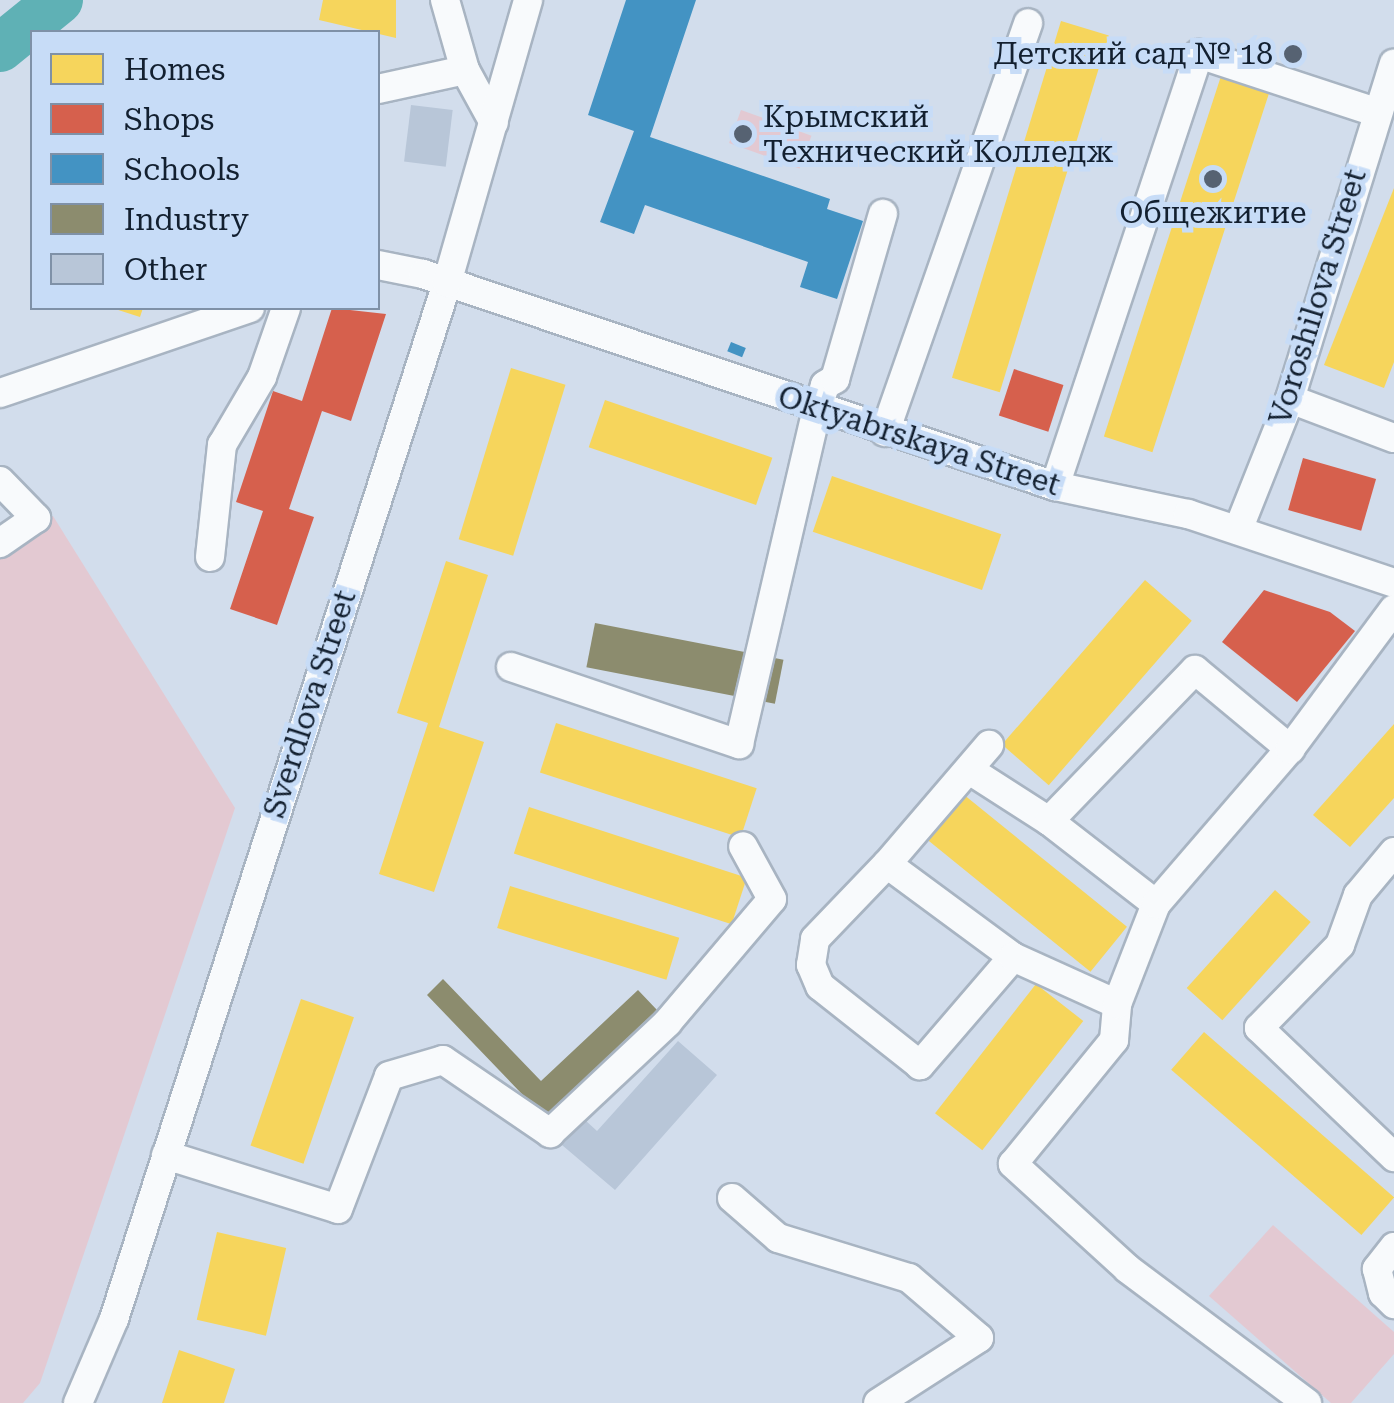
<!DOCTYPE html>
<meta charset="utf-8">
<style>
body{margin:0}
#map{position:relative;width:1394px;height:1403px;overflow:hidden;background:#d2ddec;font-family:"Roboto Serif",serif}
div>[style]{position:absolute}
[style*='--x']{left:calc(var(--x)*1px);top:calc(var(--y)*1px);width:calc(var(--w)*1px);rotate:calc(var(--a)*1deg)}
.green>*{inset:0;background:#e3c9d2;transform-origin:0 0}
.homes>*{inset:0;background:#f6d55c;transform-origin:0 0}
.shops>*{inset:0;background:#d6604d;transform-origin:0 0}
.schools>*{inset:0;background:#4393c3;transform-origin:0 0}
.industry>*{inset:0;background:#8c8c6e;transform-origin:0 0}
.river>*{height:48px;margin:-24px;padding:0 24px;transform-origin:24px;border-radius:24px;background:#5fb1b5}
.building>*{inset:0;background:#b8c6d8;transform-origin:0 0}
.roads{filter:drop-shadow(2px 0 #a8b4c2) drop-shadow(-2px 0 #a8b4c2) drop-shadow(0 2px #a8b4c2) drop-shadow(0 -2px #a8b4c2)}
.minor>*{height:28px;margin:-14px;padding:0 14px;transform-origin:14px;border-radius:14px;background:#f8fafc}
.dots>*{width:28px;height:28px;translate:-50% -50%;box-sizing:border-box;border:5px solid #c7dcf7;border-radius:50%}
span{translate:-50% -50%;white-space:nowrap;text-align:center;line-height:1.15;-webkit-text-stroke:10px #c7dcf7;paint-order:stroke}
.poi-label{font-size:30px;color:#132030}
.right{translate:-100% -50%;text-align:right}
.left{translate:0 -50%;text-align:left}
.street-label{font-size:30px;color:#132030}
.legend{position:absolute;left:30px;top:30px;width:350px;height:280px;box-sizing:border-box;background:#c7dcf7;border:2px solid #7f91a7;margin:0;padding:12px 18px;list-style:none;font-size:30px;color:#132030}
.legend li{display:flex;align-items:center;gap:20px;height:50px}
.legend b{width:50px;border:2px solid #7f91a7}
</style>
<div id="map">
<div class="green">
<i style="left:741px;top:110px;width:75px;height:35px;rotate:20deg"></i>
<i style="clip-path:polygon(53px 516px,235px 808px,40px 1383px,23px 1403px,0 1403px,0 559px)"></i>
<i style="clip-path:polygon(1273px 1225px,1394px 1332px,1394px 1354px,1351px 1403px,1331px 1403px,1209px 1296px)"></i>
</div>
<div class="homes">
<i style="clip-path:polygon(323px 0,396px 0,396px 38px,319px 20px)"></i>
<i style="left:1061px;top:21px;width:50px;height:373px;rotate:17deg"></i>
<i style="left:1221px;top:76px;width:51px;height:379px;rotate:18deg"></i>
<i style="clip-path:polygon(1394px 188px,1394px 362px,1384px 388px,1324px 365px)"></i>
<i style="clip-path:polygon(112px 308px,143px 308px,140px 317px)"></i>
<i style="left:511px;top:368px;width:57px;height:179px;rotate:17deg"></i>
<i style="left:605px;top:400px;width:177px;height:50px;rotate:19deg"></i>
<i style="left:832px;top:476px;width:179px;height:59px;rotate:19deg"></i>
<i style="clip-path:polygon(446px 561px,488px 575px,439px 727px,484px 742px,434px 892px,379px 874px,428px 723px,397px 713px)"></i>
<i style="left:1145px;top:580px;width:62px;height:218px;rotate:41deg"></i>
<i style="left:556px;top:723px;width:211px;height:52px;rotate:18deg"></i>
<i style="clip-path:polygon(1394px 724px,1394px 798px,1350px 847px,1313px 815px)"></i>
<i style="left:963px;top:794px;width:211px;height:58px;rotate:39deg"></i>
<i style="left:529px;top:807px;width:229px;height:49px;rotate:18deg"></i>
<i style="left:510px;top:886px;width:177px;height:44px;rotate:17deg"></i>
<i style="left:1275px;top:890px;width:48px;height:132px;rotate:42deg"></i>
<i style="left:1036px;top:984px;width:60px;height:164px;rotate:38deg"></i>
<i style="left:301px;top:999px;width:56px;height:155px;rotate:19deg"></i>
<i style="left:1204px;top:1032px;width:252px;height:50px;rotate:41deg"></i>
<i style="left:217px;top:1232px;width:71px;height:90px;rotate:13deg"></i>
<i style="clip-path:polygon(179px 1350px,235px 1369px,224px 1403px,162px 1403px)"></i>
</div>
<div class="shops">
<i style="clip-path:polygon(332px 308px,386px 314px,351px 421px,322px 411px,289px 509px,314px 517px,277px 625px,230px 609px,263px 511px,236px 502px,273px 391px,302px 401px)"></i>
<i style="left:1014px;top:369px;width:52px;height:49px;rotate:18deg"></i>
<i style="left:1303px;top:458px;width:76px;height:54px;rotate:16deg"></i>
<i style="clip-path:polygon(1264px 590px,1330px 612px,1355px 631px,1297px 702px,1222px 642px)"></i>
</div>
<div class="schools">
<i style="clip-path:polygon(626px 0,696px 0,650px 137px,830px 199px,827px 209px,863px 221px,837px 299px,800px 287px,808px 262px,645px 205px,634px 234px,600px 222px,634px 131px,588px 115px)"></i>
<i style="left:731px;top:342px;width:16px;height:10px;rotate:22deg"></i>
</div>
<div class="industry">
<i style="left:595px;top:623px;width:192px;height:45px;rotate:11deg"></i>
<i style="clip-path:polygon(443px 979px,541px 1081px,638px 990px,657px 1010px,544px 1117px,427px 995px)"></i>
</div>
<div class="river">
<i style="--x:0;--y:48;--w:76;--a:-39.1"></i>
</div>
<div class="building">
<i style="left:411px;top:105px;width:42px;height:57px;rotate:7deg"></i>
<i style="clip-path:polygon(678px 1041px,717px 1075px,615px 1190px,562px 1145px,585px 1120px,597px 1131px)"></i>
</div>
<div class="roads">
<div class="minor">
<i style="--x:445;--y:0;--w:73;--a:74.1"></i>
<i style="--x:465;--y:70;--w:60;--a:61.3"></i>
<i style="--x:378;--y:89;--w:89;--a:-12.3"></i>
<i style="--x:378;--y:265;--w:46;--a:11.3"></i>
<i style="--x:423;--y:274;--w:667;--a:18.54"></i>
<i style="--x:1055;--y:486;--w:136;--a:11.9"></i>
<i style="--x:1188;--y:514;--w:217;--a:18.5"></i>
<i style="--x:0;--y:393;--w:264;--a:-18.8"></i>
<i style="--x:1290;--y:399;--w:111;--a:20.6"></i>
<i style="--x:885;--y:432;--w:433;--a:-70.7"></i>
<i style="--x:0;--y:481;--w:52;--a:45.8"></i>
<i style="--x:36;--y:518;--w:44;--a:145.2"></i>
<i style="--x:1055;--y:486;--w:455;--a:-71.6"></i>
<i style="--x:1199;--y:54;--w:185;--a:18.2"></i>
<i style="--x:1238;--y:530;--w:141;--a:-68.3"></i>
<i style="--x:1290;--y:399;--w:351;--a:-72.8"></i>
<i style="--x:210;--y:557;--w:113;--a:-83.9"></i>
<i style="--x:222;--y:445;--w:79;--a:-59.5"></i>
<i style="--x:262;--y:377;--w:73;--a:-70.8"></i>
<i style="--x:511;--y:667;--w:241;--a:18.7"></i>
<i style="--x:739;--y:744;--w:343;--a:-76.9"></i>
<i style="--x:817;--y:410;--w:26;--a:-72"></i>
<i style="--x:825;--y:385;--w:12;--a:-31"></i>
<i style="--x:835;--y:379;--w:172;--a:-73.8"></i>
<i style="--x:971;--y:771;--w:93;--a:32.7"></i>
<i style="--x:1394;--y:852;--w:56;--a:129.9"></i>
<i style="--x:1358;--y:895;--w:53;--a:109.8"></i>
<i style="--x:1340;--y:945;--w:116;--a:134.3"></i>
<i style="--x:1259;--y:1028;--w:187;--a:43.7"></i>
<i style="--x:887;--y:864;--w:157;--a:-49.4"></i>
<i style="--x:1156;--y:904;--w:135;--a:-142.2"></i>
<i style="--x:1049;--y:821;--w:210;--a:-46"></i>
<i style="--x:1195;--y:670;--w:124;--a:39.7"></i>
<i style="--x:1013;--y:957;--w:143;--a:130.7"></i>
<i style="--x:920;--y:1065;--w:127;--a:-141.7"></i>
<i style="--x:820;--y:986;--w:23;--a:-113"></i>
<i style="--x:811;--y:965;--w:26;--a:-81"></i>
<i style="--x:815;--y:939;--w:104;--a:-46.2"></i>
<i style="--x:887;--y:864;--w:157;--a:36.4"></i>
<i style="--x:1013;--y:957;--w:114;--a:24.3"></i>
<i style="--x:166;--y:1155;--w:180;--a:17.4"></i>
<i style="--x:338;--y:1209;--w:142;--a:-69"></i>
<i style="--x:389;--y:1076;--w:56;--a:-16.5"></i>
<i style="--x:443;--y:1060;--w:130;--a:34.3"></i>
<i style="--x:550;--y:1133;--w:161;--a:-43.2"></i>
<i style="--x:667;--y:1023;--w:162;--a:-49.7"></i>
<i style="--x:772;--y:899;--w:60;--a:-118.7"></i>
<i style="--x:732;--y:1198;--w:61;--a:41"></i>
<i style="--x:778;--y:1238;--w:137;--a:17"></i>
<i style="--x:909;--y:1278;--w:92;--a:40.6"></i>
<i style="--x:979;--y:1338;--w:120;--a:147.2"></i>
<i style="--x:1394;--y:1247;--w:28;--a:128"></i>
<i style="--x:1377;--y:1269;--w:25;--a:76"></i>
<i style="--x:1383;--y:1293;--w:16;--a:45"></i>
<i style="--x:78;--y:1403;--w:91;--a:-66.8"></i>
<i style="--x:114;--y:1319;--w:1088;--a:-72.18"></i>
<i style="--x:447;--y:283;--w:294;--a:-74"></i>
<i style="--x:1307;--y:1403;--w:224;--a:-143.2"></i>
<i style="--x:1128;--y:1269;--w:156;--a:-137.6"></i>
<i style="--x:1013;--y:1164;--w:160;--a:-50.8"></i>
<i style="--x:1114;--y:1040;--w:36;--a:-85"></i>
<i style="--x:1117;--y:1004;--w:107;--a:-68.7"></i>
<i style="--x:1156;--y:904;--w:205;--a:-49.2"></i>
<i style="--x:1290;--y:749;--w:174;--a:-53.4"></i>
</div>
</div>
<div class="dots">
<i style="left:1293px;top:54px;background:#566272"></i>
<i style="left:743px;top:134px;background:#566272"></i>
<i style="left:1213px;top:179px;background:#566272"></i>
</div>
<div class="poi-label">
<span class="right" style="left:1273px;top:54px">Детский сад № 18</span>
<span class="left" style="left:763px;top:134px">Крымский<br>Технический Колледж</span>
<span style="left:1213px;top:213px">Общежитие</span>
</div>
<div class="street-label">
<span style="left:1318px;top:297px;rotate:-73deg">Voroshilova Street</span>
<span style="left:919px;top:441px;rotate:18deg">Oktyabrskaya Street</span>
<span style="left:310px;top:704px;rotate:-72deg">Sverdlova Street</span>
</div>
<ul class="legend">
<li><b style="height:28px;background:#f6d55c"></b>Homes</li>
<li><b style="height:28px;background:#d6604d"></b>Shops</li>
<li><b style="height:28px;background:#4393c3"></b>Schools</li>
<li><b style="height:28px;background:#8c8c6e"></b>Industry</li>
<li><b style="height:28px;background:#b8c6d8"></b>Other</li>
</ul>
</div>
